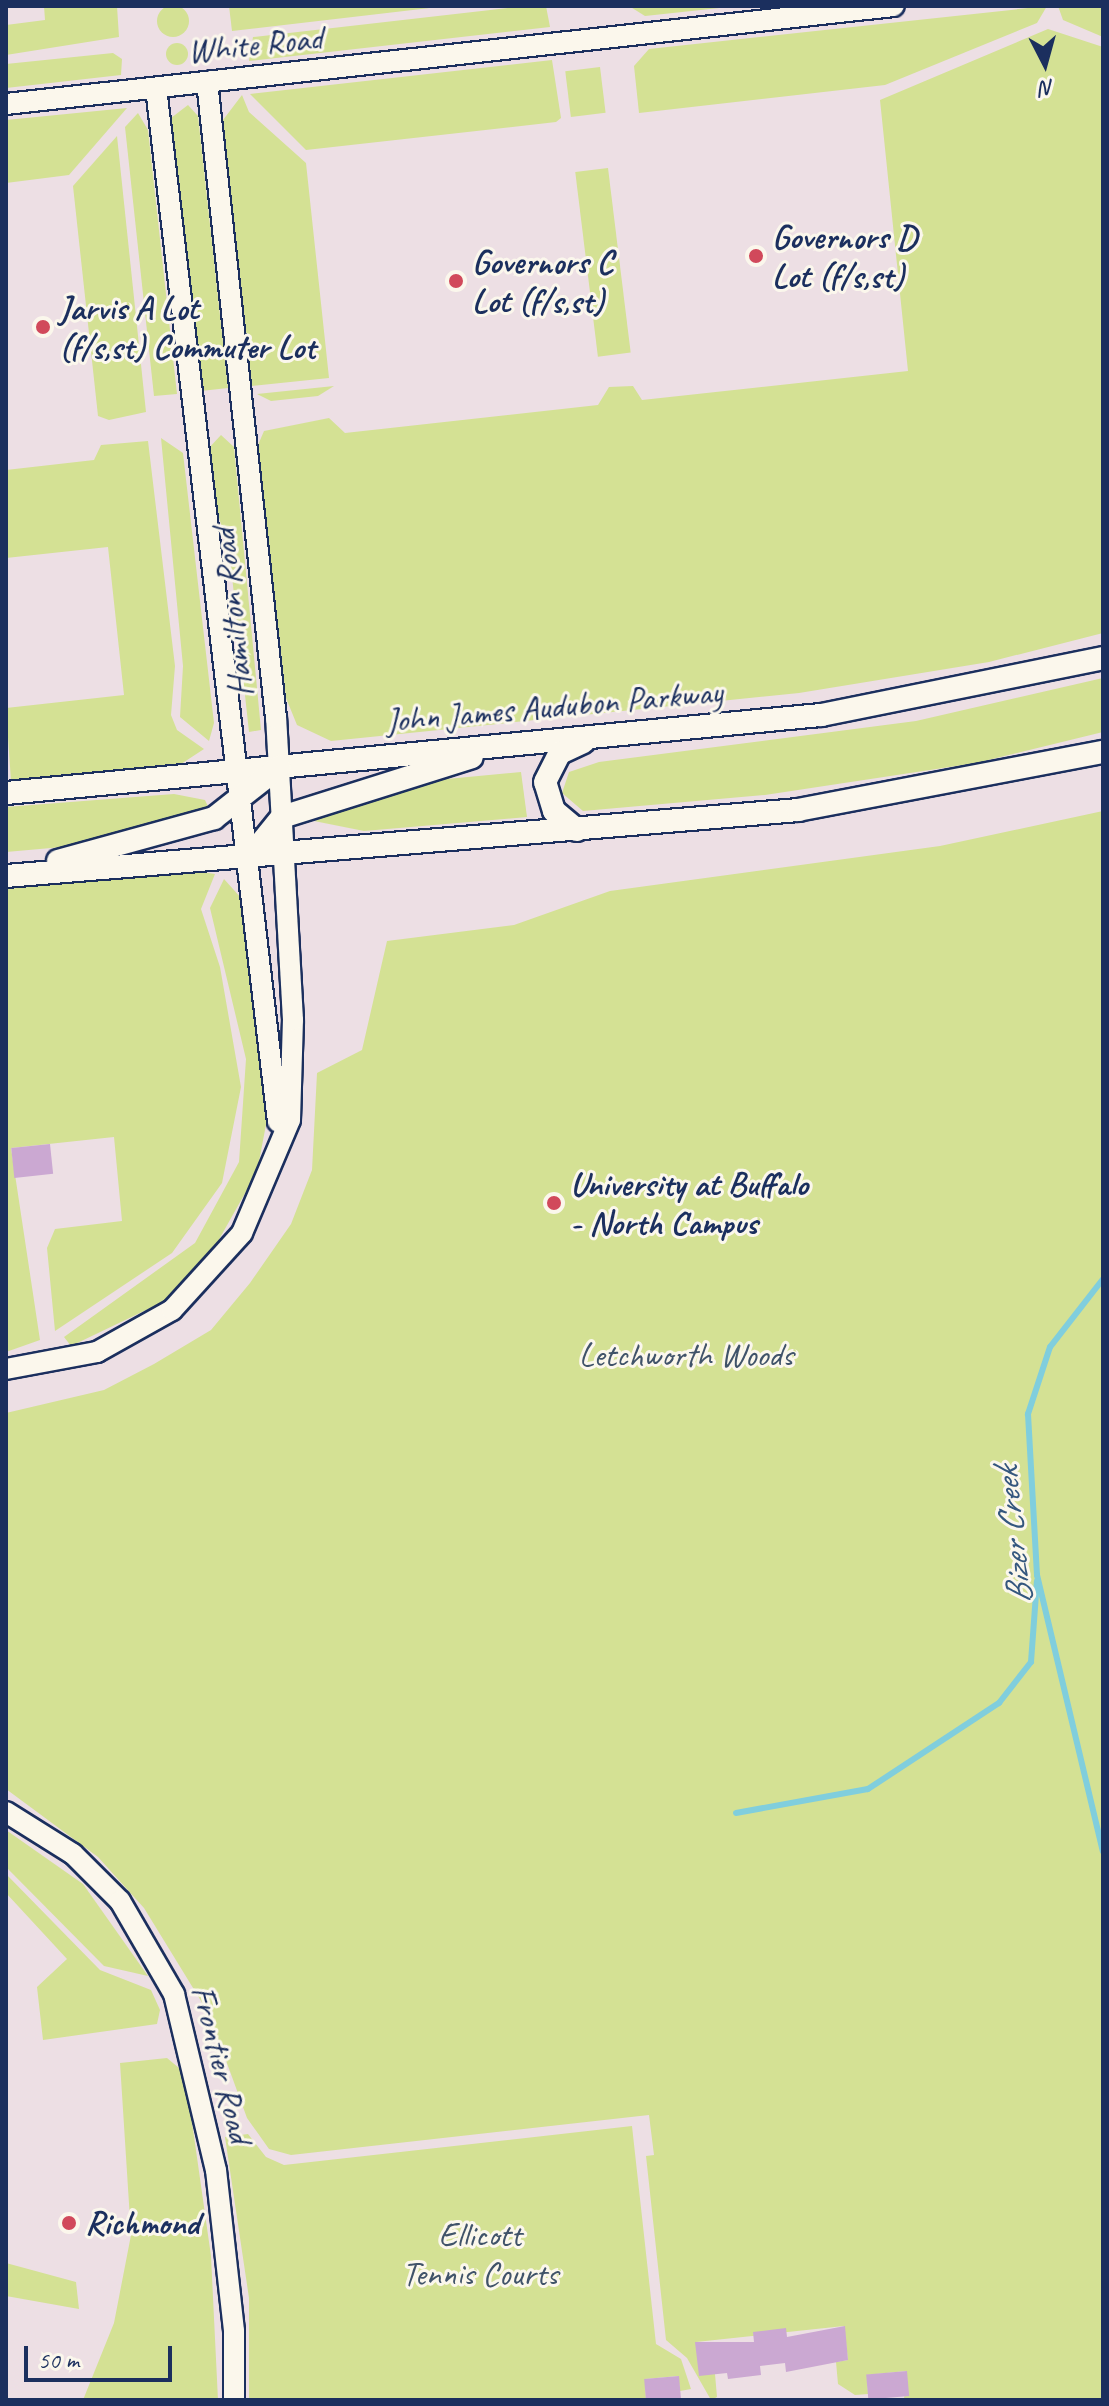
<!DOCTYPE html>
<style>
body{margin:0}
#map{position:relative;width:1109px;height:2406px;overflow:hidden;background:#fbf7ec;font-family:Caveat,sans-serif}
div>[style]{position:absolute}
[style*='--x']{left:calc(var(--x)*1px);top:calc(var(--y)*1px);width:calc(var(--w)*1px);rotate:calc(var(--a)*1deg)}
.built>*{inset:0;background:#eddfe4;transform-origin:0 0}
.green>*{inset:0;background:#d4e194;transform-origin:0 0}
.round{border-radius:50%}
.stream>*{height:6px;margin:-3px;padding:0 3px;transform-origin:3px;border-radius:3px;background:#80cedd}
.building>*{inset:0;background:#cba8d2;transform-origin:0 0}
.roads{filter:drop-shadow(2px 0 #1b2f5e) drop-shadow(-2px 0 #1b2f5e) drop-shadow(0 2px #1b2f5e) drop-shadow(0 -2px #1b2f5e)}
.tertiary>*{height:20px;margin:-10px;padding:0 10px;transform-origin:10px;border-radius:10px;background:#fbf7ec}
.secondary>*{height:22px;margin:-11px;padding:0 11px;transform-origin:11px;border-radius:11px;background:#fbf7ec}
.dots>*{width:22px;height:22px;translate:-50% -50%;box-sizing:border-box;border:4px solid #fbf7ec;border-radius:50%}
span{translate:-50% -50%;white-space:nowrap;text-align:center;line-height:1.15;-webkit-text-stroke:6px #fbf7ec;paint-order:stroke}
.street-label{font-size:34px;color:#1b2f5e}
.poi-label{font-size:34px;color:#1b2f5e;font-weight:700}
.left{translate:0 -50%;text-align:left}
.park-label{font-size:34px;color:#405369}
.water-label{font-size:36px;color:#34577e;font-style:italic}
.frame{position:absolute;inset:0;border:8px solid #1b2f5e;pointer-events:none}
.north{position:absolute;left:1005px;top:24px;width:80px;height:80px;-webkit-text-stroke:6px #fbf7ec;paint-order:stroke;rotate:174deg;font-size:22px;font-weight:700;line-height:32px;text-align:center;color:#1b2f5e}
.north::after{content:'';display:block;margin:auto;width:28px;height:36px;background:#1b2f5e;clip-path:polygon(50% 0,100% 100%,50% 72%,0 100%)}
.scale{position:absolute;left:24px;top:2346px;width:148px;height:36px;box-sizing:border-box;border:4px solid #1b2f5e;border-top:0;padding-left:10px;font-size:24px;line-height:28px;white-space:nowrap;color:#1b2f5e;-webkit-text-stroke:6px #fbf7ec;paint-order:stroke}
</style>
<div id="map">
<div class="built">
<i style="left:6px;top:6px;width:1097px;height:2394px"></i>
</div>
<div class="green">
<i class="round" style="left:157px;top:5px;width:32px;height:32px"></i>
<i style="clip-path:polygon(44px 6px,117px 6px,119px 37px,6px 55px,6px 25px,45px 20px)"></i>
<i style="clip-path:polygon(229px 6px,447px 6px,232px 31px)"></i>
<i style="clip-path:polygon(525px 6px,546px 6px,550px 27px,249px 61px,253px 37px)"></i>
<i style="clip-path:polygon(629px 6px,738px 6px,645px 16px)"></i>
<i style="clip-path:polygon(1047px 6px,1037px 23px,885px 85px,639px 113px,634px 66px,649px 49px)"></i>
<i style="clip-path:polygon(1058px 6px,1103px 6px,1103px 37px,1063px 20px)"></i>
<i style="clip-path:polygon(1048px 29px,1103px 47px,1103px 633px,989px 662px,799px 693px,331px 741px,297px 725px,286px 698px,258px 445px,264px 431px,329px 418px,345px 433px,598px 405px,609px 387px,633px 386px,642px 400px,908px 371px,880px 100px)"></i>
<i class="round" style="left:166px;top:43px;width:22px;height:22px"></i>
<i style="clip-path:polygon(113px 53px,122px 59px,121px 75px,6px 88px,6px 64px)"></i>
<i style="clip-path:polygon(552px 60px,561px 118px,556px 122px,306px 150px,250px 94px)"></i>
<i style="left:600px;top:67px;width:46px;height:35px;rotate:83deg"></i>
<i style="clip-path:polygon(242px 95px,249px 112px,306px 163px,329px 378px,252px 386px,223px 120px)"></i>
<i style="clip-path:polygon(188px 105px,198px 116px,228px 388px,201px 391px,171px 118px)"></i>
<i style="clip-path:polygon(127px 108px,69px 175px,6px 183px,6px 120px)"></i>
<i style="clip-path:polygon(138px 113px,148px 130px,177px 394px,154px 396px,125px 127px)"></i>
<i style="clip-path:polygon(117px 136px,146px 412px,109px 420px,98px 416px,73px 186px)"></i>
<i style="left:608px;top:168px;width:186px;height:33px;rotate:83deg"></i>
<i style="clip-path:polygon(334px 386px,318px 396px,271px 401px,257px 394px)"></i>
<i style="clip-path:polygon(221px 435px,234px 447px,261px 730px,249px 732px,230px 558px,213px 495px,208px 449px)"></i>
<i style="clip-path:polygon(161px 438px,183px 453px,214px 723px,209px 741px,180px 717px,183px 666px)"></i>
<i style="clip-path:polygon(148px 441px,175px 666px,171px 715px,177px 730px,204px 749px,178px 766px,11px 781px,6px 708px,124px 695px,108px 547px,6px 558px,6px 470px,94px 460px,101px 445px)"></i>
<i style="clip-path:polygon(1103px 678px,1103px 732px,976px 763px,765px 795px,583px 811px,562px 793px,569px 772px,599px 762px,916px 721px)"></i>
<i style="clip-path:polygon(521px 772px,527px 817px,364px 831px,314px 821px,415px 782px)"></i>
<i style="clip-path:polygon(174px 794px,205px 800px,210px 811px,85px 845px,6px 852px,6px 807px)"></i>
<i style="clip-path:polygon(1103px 811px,1103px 2400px,904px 2400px,906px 2371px,867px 2375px,868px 2394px,855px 2395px,838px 2384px,836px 2362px,848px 2360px,844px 2326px,696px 2342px,715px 2374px,717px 2397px,711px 2400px,687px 2358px,666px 2340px,646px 2156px,654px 2155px,649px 2115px,291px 2155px,269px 2149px,247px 2118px,209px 2014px,144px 1908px,98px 1857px,6px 1789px,6px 1413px,104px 1390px,154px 1364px,211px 1330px,250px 1283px,291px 1224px,312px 1170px,317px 1073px,362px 1050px,387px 941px,514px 925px,610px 891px,940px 846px)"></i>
<i style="clip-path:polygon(202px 872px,215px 874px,201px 909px,220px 967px,241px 1087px,222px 1183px,172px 1253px,55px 1331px,47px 1248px,55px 1229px,122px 1221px,114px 1137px,11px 1148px,40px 1340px,6px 1352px,6px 889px)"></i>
<i style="clip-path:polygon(224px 879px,242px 899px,269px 1109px,257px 1172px,208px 1259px,167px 1300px,71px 1346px,64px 1337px,195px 1243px,239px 1162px,246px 1059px,210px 908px)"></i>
<i style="clip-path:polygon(6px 1830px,83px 1884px,148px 1976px,104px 1966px,6px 1867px)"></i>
<i style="clip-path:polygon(6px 1874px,100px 1970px,151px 1990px,160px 2010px,157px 2024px,43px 2040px,37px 1987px,67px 1959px,6px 1893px)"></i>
<i style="clip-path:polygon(167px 2058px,185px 2073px,211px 2256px,218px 2400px,83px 2400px,114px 2323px,131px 2235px,120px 2063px)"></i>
<i style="clip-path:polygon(632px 2126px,656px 2344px,681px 2359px,691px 2389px,680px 2391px,678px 2376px,645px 2379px,646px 2400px,249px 2400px,249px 2298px,225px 2137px,248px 2134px,266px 2157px,284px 2165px)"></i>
<i style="clip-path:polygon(6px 2263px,76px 2282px,79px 2309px,6px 2296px)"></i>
</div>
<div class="stream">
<i style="--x:1103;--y:1279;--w:86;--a:127.9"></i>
<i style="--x:1050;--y:1347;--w:71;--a:108.2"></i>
<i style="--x:1028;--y:1414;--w:161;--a:86.8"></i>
<i style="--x:1037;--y:1575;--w:284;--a:76.6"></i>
<i style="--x:736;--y:1813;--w:134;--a:-10.3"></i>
<i style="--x:868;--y:1789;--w:157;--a:-33.3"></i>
<i style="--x:999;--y:1703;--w:52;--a:-52"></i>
<i style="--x:1031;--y:1662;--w:81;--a:-85.8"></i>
</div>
<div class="building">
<i style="left:50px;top:1144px;width:30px;height:39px;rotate:84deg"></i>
<i style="clip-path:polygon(845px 2326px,848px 2360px,786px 2372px,785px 2363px,760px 2366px,761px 2375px,728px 2379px,727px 2373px,699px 2376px,695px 2342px,754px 2342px,753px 2332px,786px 2328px,787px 2337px)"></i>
<i style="left:907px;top:2371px;width:25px;height:41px;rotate:85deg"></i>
<i style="left:679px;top:2376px;width:24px;height:35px;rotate:85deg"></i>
</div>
<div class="roads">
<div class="tertiary">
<i style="--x:156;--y:88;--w:1041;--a:83.27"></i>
<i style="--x:6;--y:104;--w:893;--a:-6.3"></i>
<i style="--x:6;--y:1369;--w:93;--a:-10.6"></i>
<i style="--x:97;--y:1352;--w:86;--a:-29.2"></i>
<i style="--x:172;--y:1310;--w:104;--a:-47.7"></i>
<i style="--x:242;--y:1233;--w:123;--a:-67"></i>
<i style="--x:290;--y:1120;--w:100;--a:-88.3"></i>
<i style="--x:293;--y:1020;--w:302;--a:-93.2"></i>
<i style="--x:276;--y:718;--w:640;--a:-96.19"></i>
<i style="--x:6;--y:1812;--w:79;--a:32.1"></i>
<i style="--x:73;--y:1854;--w:66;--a:45"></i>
<i style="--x:120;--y:1901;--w:108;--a:59.9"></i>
<i style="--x:174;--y:1994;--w:181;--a:76.6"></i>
<i style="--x:216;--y:2170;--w:162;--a:83.6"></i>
<i style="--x:234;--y:2331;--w:69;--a:90"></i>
</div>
<div class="secondary">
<i style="--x:6;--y:793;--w:819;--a:-5.47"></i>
<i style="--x:821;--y:715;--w:288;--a:-11.4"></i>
<i style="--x:577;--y:830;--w:30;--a:-140"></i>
<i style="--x:554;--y:811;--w:30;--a:-107"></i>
<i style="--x:545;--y:782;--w:33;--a:-63"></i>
<i style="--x:560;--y:753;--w:26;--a:-25"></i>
<i style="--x:248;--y:859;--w:54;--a:-51"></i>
<i style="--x:282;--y:817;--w:199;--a:-17.5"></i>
<i style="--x:58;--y:861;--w:162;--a:-15.4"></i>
<i style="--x:214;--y:818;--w:83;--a:-38.1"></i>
<i style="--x:6;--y:876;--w:795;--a:-4.76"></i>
<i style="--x:798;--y:810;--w:310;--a:-10.8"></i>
</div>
</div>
<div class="dots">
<i style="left:756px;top:256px;background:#d1495b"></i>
<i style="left:456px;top:281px;background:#d1495b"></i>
<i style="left:43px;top:327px;background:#d1495b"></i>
<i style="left:554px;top:1203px;background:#d1495b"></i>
<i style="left:69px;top:2223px;background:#d1495b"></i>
</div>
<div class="street-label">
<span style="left:255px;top:44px;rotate:-6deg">White Road</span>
<span style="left:232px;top:613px;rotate:-96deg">Hamilton Road</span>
<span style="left:554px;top:706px;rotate:-5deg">John James Audubon Parkway</span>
<span style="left:222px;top:2064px;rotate:76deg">Frontier Road</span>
</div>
<div class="poi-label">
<span class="left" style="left:772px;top:256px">Governors D<br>Lot (f/s,st)</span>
<span class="left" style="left:472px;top:281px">Governors C<br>Lot (f/s,st)</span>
<span class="left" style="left:59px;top:327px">Jarvis A Lot<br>(f/s,st) Commuter Lot</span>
<span class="left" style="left:570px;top:1203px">University at Buffalo<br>- North Campus</span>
<span class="left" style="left:85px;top:2223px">Richmond</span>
</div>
<div class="park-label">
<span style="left:686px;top:1355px">Letchworth Woods</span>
<span style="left:480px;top:2254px">Ellicott<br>Tennis Courts</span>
</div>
<div class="water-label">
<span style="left:1013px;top:1536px;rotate:-96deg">Bizer Creek</span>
</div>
<div class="frame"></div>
<div class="north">N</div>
<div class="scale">50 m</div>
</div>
